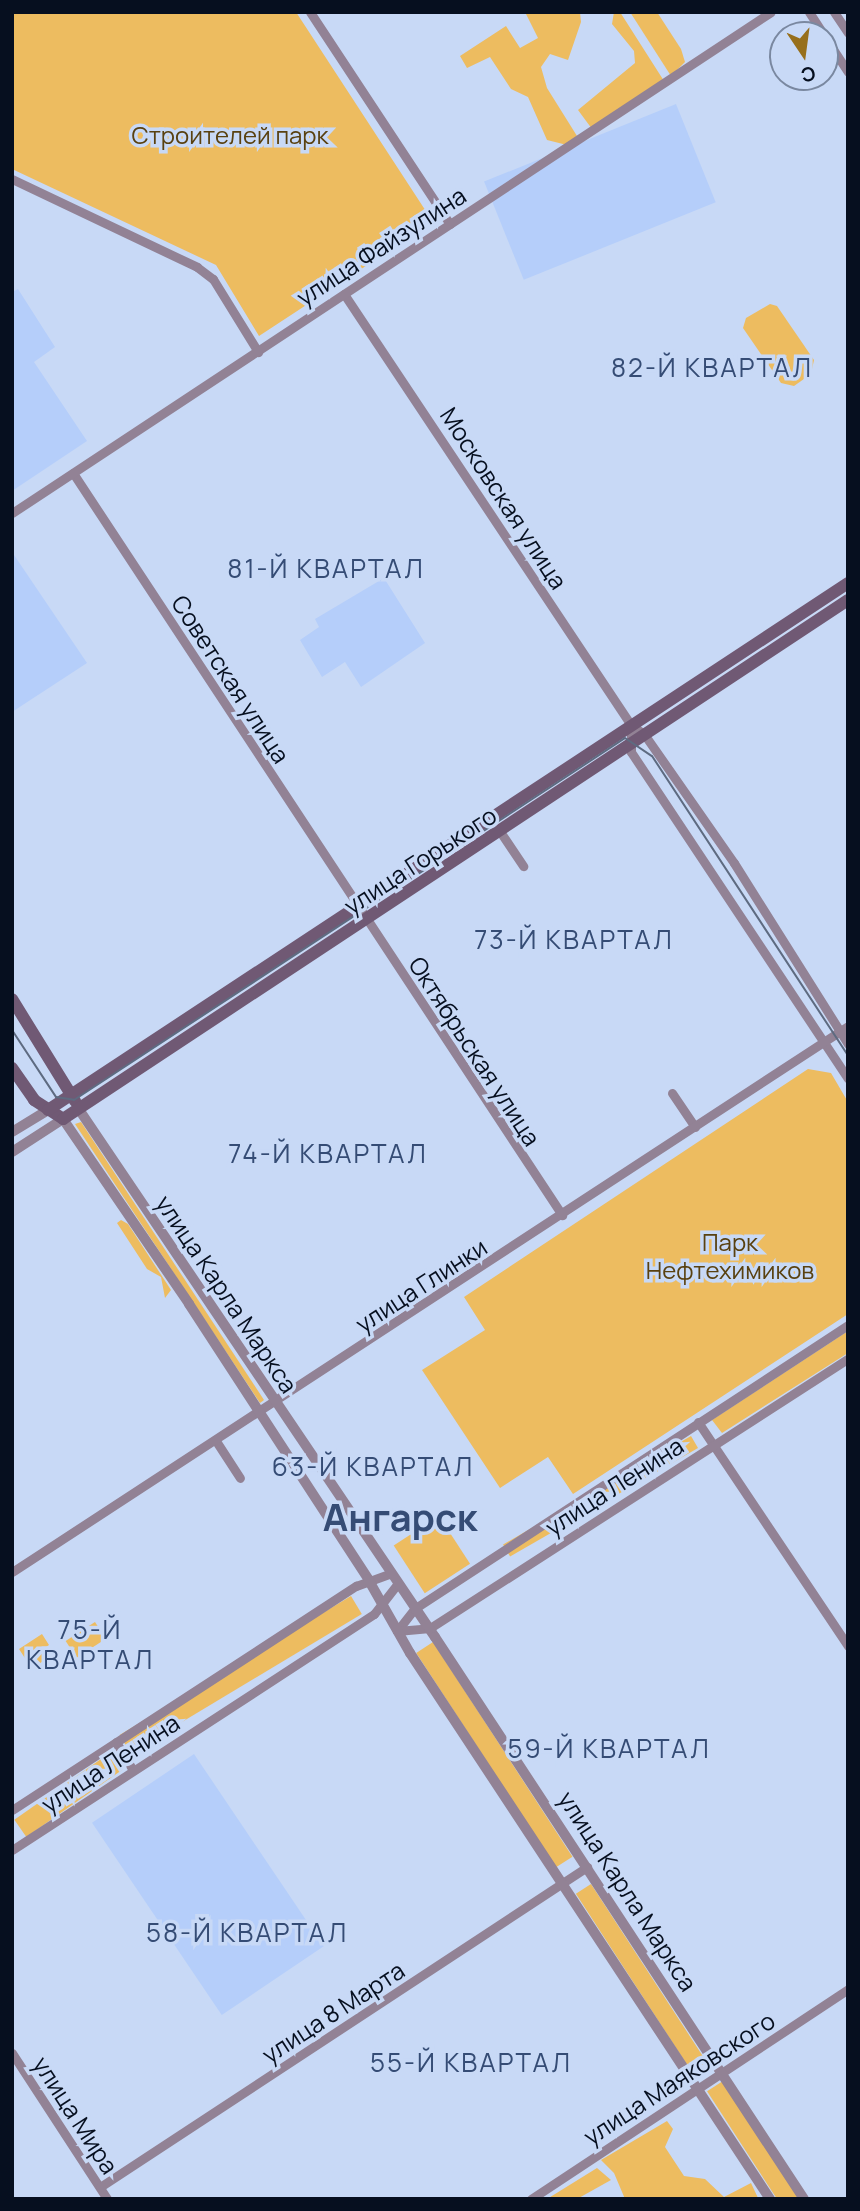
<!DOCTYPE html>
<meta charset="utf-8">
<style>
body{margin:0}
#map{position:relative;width:860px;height:2211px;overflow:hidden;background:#c8d9f6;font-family:Manrope,sans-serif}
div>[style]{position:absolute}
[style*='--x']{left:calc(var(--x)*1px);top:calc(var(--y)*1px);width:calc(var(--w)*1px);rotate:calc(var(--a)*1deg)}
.built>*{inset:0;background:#b5cefa;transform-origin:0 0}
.green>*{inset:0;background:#edbc60;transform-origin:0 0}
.minor>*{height:9px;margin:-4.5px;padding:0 4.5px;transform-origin:4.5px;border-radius:4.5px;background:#928295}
.tertiary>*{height:10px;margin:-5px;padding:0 5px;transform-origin:5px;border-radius:5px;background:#928295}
.secondary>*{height:12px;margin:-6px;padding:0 6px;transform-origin:6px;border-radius:6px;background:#705974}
.tram>*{height:2px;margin:-1px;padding:0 1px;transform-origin:1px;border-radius:1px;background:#5e6b81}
span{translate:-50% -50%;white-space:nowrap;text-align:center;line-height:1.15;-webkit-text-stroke:7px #c8d9f6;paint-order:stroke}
.park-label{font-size:24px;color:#594110}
.street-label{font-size:24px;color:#060f1f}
.neighbourhood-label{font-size:26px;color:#354c75;letter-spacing:2px}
.town-label{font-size:38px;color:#354c75;font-weight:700}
.frame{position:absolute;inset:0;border:14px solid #060f1f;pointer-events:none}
.north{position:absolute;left:769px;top:21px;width:70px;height:70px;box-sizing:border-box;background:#c8d9f6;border:2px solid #7a88a0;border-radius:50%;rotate:167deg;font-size:19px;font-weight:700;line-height:28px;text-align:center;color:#060f1f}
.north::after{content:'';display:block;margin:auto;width:24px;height:32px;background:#976f1b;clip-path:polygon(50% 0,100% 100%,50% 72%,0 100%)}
</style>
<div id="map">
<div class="built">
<i style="left:676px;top:104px;width:106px;height:207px;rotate:68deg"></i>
<i style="clip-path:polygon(18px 289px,55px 347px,34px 362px,87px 441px,12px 491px,12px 292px)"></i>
<i style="clip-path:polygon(12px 552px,87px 663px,12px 712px)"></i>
<i style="clip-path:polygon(384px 578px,425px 643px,361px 687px,345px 662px,322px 677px,300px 640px,319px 627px,315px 619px)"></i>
<i style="left:194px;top:1754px;width:232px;height:123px;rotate:56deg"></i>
</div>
<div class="green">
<i style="clip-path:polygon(12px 12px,296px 12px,433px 222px,259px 336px,216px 265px,12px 169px)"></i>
<i style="clip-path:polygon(525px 12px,580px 12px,581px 22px,568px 60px,550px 54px,541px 67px,547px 88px,577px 136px,567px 145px,547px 140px,528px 97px,511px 89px,490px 57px,467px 68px,460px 56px,506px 26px,520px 48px,538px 38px)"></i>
<i style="clip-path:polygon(614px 12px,620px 12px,664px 81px,592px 129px,578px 110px,635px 63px,634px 51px,612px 24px)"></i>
<i style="clip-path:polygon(630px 12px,657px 12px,681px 49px,685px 62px,671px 76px)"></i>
<i style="clip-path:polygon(770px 304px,777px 306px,814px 360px,811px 374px,794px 386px,781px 383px,743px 328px,746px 318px)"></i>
<i style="clip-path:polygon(808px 1069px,831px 1073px,848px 1102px,848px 1314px,573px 1494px,548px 1457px,500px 1488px,422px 1370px,485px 1330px,464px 1297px)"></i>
<i style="clip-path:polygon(81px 1122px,264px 1400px,260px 1403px,75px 1124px)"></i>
<i style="clip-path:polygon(121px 1220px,128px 1224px,171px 1290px,165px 1298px,161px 1277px,147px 1269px,117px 1223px)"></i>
<i style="clip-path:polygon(848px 1331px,848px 1353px,722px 1433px,712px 1420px)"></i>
<i style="left:691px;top:1436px;width:14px;height:217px;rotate:60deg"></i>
<i style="left:439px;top:1516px;width:57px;height:54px;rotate:57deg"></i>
<i style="left:351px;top:1596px;width:21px;height:270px;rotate:59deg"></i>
<i style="left:95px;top:1622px;width:20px;height:35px;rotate:57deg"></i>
<i style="clip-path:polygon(42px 1634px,49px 1645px,40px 1651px,46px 1659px,32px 1669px,19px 1649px)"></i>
<i style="left:433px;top:1642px;width:256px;height:20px;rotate:57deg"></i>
<i style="left:111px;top:1752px;width:21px;height:118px;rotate:55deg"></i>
<i style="left:591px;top:1884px;width:212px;height:18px;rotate:57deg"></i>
<i style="left:723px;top:2081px;width:141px;height:19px;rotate:57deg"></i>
<i style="clip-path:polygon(667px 2121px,673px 2129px,665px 2147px,684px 2176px,705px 2179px,724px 2197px,751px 2183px,758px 2198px,625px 2199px,614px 2173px,601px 2160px)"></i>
<i style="clip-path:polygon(597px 2168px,611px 2180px,577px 2199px,547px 2199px)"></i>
</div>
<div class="minor">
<i style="--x:310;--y:12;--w:254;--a:56.6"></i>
<i style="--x:809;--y:12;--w:27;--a:57"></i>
<i style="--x:834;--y:12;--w:25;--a:56"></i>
<i style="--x:825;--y:37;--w:42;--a:56.7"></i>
<i style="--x:12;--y:179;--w:205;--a:25.4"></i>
<i style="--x:197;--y:267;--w:20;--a:37"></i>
<i style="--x:213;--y:279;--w:86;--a:58.3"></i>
<i style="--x:344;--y:294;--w:518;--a:56.34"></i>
<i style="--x:631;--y:725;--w:16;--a:35"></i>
<i style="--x:644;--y:734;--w:157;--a:55.1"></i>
<i style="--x:734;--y:863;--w:214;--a:57.8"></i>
<i style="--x:73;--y:473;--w:889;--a:56.61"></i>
<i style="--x:12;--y:513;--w:909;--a:-33.43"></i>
<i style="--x:631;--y:725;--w:27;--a:90"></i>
<i style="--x:631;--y:752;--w:392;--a:56.4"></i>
<i style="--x:501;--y:833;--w:40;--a:56"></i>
<i style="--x:672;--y:1093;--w:41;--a:55.9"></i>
<i style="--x:698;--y:1422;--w:270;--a:56.2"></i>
<i style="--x:216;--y:1441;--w:44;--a:57"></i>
<i style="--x:12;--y:1572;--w:999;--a:-33.15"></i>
<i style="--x:397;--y:1631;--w:28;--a:-52"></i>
<i style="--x:414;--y:1609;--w:519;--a:-33.2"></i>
<i style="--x:397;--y:1631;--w:33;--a:-5"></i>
<i style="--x:430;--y:1628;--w:497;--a:-32.8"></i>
<i style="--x:116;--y:1742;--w:33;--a:59"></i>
<i style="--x:12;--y:1810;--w:411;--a:-33.1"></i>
<i style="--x:356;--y:1586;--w:35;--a:-20"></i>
<i style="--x:12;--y:1850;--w:432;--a:-33.1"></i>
<i style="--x:374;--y:1614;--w:37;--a:-52"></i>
<i style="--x:12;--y:2053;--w:174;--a:56.9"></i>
<i style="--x:100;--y:2187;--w:583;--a:-33.31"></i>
<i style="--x:531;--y:2199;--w:380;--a:-33.5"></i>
</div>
<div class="tertiary">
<i style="--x:78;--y:1108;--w:638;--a:55.99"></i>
<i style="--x:435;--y:1637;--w:672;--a:56.71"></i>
<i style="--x:12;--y:1132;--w:42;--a:-31.4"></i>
<i style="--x:12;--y:1152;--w:61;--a:-32.9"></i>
<i style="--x:63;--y:1119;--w:224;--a:55.7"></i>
<i style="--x:189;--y:1304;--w:328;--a:56.9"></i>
<i style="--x:368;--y:1579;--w:85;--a:60.4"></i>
<i style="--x:410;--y:1653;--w:654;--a:56.6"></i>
</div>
<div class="secondary">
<i style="--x:12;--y:999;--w:120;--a:58.3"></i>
<i style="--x:12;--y:1068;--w:39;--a:55"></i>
<i style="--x:34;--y:1100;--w:35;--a:33"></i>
<i style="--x:63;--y:1119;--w:941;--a:-33.47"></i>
<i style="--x:48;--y:1110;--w:958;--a:-33.37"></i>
</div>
<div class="tram">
<i style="--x:12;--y:1030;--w:80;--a:56.7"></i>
<i style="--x:56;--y:1097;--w:18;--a:9"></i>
<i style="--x:74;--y:1100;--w:659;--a:-33.3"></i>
<i style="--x:625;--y:738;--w:32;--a:34"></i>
<i style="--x:652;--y:756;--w:358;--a:56.8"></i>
</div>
<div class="park-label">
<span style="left:230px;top:135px">Строителей парк</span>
<span style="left:730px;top:1256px">Парк<br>Нефтехимиков</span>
</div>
<div class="street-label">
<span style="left:381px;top:246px;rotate:-33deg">улица Файзулина</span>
<span style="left:504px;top:498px;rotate:57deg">Московская улица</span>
<span style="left:231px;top:679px;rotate:57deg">Советская улица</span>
<span style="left:420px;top:860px;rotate:-33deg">улица Горького</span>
<span style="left:475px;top:1051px;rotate:57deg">Октябрьская улица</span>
<span style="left:421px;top:1285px;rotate:-33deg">улица Глинки</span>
<span style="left:227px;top:1294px;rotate:56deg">улица Карла Маркса</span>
<span style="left:614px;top:1486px;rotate:-33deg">улица Ленина</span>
<span style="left:110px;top:1763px;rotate:-33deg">улица Ленина</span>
<span style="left:628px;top:1891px;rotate:57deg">улица Карла Маркса</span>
<span style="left:333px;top:2012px;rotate:-33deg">улица 8 Марта</span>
<span style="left:679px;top:2078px;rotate:-33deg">улица Маяковского</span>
<span style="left:76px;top:2115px;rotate:57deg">улица Мира</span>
</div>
<div class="neighbourhood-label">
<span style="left:712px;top:368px">82-Й КВАРТАЛ</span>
<span style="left:326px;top:569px">81-Й КВАРТАЛ</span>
<span style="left:574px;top:940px">73-Й КВАРТАЛ</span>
<span style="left:328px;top:1154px">74-Й КВАРТАЛ</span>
<span style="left:373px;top:1467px">63-Й КВАРТАЛ</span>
<span style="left:90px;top:1645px">75-Й<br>КВАРТАЛ</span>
<span style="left:609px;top:1749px">59-Й КВАРТАЛ</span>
<span style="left:247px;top:1933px">58-Й КВАРТАЛ</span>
<span style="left:471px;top:2063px">55-Й КВАРТАЛ</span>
</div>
<div class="town-label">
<span style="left:400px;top:1517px">Ангарск</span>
</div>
<div class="frame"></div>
<div class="north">С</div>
</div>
